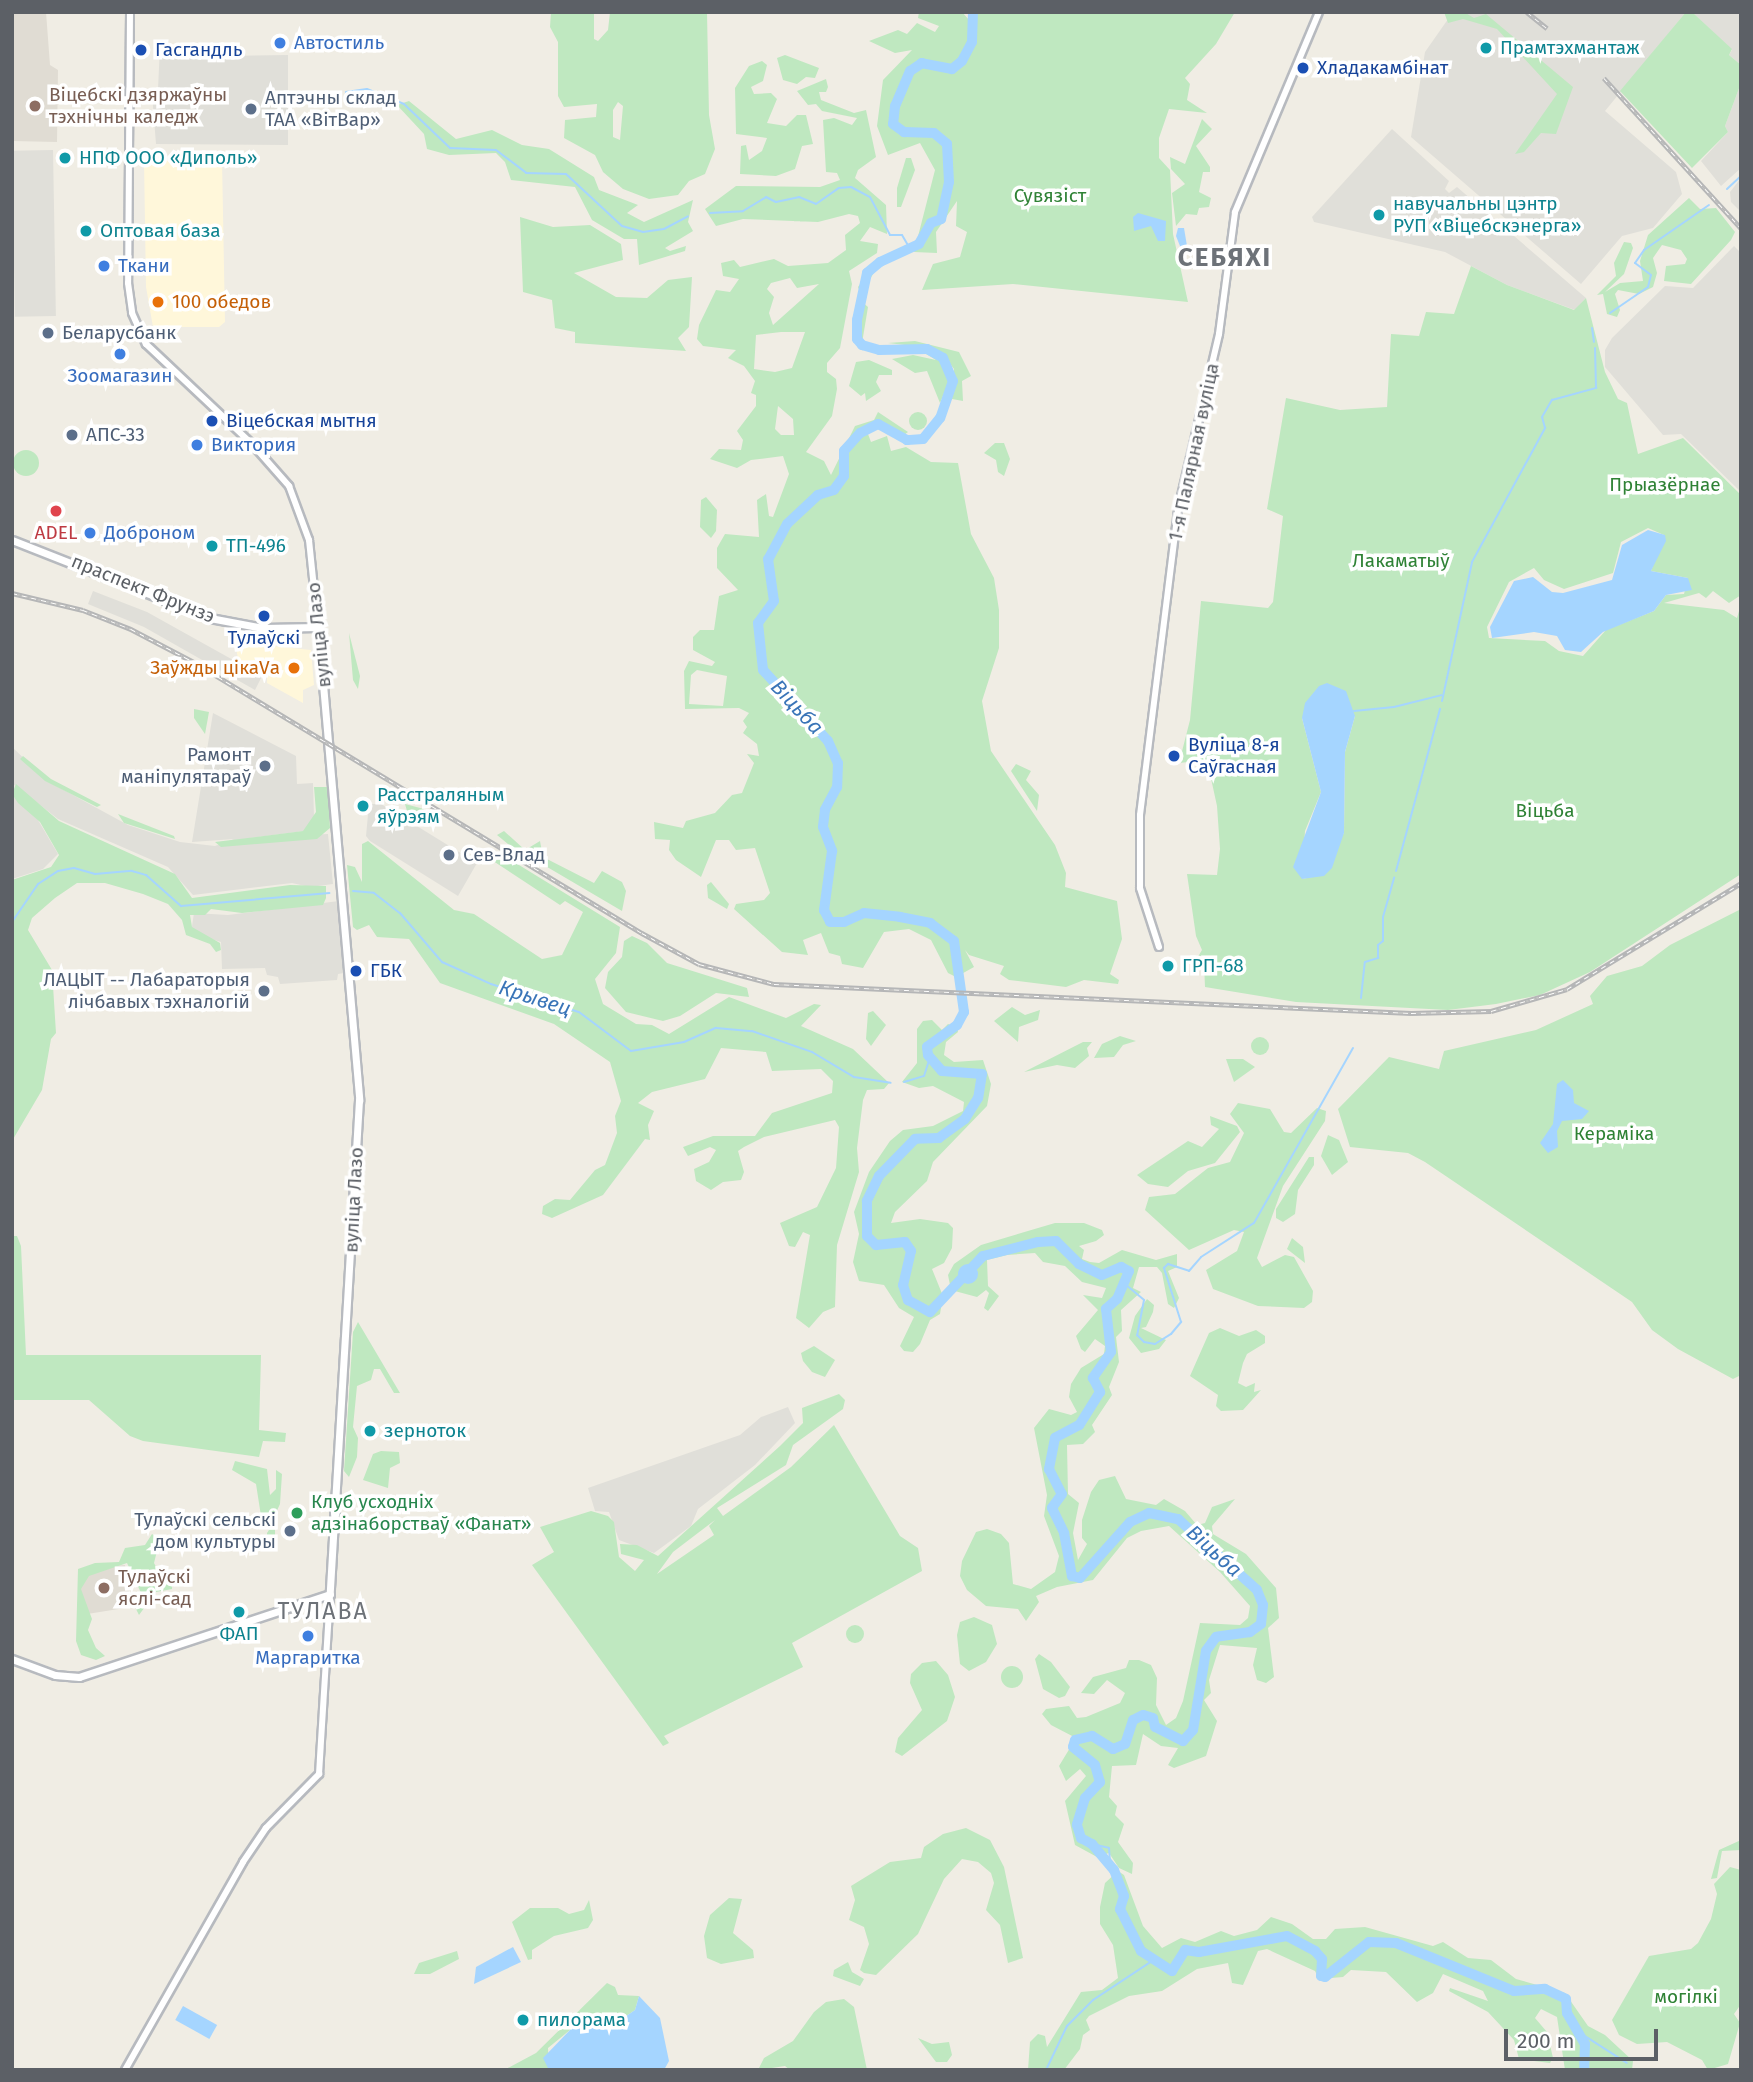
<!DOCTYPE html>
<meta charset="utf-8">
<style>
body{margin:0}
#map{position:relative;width:1753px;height:2082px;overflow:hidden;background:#f0ede4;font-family:"Fira Sans",sans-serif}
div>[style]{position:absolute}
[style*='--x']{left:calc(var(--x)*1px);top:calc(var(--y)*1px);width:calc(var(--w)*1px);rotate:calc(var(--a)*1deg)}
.commercial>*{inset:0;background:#fff7da}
.industrial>*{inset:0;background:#e0dfd9;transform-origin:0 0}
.education>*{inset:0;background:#e0dcd3}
.green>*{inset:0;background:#bfe8c0}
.round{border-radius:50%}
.water>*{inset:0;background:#a5d5ff;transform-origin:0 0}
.stream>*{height:2px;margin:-1px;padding:0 1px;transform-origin:1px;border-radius:1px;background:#a5d5ff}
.river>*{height:10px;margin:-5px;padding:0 5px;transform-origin:5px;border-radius:5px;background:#a5d5ff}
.roads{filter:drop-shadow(2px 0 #b7babf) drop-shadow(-2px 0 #b7babf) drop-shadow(0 2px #b7babf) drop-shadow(0 -2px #b7babf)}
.tertiary>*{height:6px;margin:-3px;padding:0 3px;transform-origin:3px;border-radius:3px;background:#fff}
.secondary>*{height:7px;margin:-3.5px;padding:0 3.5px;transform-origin:3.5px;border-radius:3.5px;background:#fff}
.rail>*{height:4.5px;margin-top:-2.25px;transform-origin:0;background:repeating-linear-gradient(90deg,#fff 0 5px,#b5b6b7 0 10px);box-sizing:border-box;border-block:2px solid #b5b6b7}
.dots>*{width:19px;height:19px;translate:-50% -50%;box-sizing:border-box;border:4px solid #fff;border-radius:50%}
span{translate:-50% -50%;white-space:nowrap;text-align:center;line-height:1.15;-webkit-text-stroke:7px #fff;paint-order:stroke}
.shop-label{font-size:19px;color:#366cbe}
.left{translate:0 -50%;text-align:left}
.culture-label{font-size:19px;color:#0d838f}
.transit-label{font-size:19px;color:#164399}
.education-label{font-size:19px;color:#785e54}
.service-label{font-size:19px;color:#4e5e75}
.right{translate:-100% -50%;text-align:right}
.park-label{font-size:19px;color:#2f8235}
.food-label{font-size:19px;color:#c56008}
.street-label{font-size:19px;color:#5c6066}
.health-label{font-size:19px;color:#be3a42}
.leisure-label{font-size:19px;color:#27864d}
.water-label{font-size:21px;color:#3a75b8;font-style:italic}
.quarter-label{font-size:23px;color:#6d7278;letter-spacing:2px}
.district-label{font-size:26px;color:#6d7278;font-weight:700;letter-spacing:2px}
.frame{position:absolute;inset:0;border:14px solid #5c6066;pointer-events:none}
.scale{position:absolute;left:1504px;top:2029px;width:154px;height:32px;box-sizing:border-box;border:4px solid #5c6066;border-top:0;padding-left:9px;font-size:21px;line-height:24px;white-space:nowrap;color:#5c6066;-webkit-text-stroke:5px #fff;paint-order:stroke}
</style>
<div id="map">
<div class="commercial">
<i style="clip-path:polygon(187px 154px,222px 159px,225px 322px,219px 327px,153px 327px,146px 287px,144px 160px,171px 160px)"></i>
<i style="clip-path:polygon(235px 642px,311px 650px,314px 685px,303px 690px,303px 703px,267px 683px,267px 676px,238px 659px)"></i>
</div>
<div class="industrial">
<i style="clip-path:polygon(1453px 12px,1686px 12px,1605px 111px,1676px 172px,1682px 194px,1653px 228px,1622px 236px,1581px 284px,1411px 137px,1425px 52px)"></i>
<i style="clip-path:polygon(1692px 12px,1741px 12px,1741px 65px,1729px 55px,1732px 50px)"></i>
<i style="clip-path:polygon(219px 42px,220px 56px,288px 55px,288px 145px,156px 144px,152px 94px,158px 89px,160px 46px)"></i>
<i style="clip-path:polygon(1741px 83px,1741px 168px,1721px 186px,1701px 161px,1728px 132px,1725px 126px)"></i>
<i style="clip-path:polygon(1392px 129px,1449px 181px,1445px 189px,1449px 193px,1457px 187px,1586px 298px,1575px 310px,1507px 285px,1445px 252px,1314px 222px,1312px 217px)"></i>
<i style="left:53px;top:150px;width:166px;height:41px;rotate:89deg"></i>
<i style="clip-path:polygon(1741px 178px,1741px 212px,1731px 202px,1730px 192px)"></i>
<i style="clip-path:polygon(1734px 246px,1741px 253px,1741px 492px,1681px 434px,1663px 435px,1605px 367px,1605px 350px,1612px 338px,1665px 286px,1693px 288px)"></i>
<i style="clip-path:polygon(93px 591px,147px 612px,262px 676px,255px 690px,144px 627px,88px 604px)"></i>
<i style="clip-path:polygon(213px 713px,296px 756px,297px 784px,313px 783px,314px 817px,304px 831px,250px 838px,328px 834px,333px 884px,310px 887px,292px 883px,193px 895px,168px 867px,58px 819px,12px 783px,12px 747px,49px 782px,128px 825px,180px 842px,215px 846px,234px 839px,192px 842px)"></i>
<i style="clip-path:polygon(12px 795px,38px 820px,58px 854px,43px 869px,12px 879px)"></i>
<i style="clip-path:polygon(369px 804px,381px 804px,477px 863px,458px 896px,370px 841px,366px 836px)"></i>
<i style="clip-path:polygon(339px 901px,344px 973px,338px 974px,337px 980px,280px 984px,278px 977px,267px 975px,265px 968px,222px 969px,221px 942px,191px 933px,194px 913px,228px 915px)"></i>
<i style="clip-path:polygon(788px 1407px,795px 1423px,755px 1465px,698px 1509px,691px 1526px,654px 1553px,619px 1540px,609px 1512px,595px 1511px,588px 1488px,740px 1435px,761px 1417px)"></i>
</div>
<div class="education">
<i style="clip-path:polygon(12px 12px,46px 12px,50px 65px,58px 70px,57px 142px,12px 141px)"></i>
<i style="clip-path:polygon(125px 1565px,131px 1607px,81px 1615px,78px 1569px)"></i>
</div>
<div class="green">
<i style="clip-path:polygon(evenodd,551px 12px,594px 12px,594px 39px,598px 41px,608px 30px,610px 12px,707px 12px,709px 115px,715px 149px,705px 174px,689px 181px,678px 195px,649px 199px,623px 189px,603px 172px,595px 155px,564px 138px,565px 120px,596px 117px,597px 104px,564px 107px,558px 96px,558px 42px,550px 27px,551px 12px,618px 102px,623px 106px,620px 140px,613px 137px,613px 110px,618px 102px)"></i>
<i style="clip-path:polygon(919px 12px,962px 12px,970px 21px,979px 12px,1235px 12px,1216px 44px,1185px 78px,1190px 84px,1187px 100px,1207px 113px,1169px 109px,1159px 138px,1159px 158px,1170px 170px,1173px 234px,1188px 302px,1013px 284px,922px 290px,933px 264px,960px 257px,967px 232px,956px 226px,957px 201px,936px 232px,937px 253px,914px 252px,935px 170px,920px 143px,888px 155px,877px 126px,883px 80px,912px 50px,895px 53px,869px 41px,898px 30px,907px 34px,917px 23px,935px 32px,939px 26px,918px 18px)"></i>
<i style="clip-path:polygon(1444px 12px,1464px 12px,1474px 18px,1486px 14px,1573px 87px,1556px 134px,1541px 133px,1524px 152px,1515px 154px,1557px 94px,1497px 29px,1463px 19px,1448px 23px)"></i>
<i style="clip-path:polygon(1686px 12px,1692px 12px,1732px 49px,1729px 55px,1741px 65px,1741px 83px,1725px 126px,1728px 132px,1692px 168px,1620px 91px)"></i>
<i style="clip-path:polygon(785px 55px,819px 68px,815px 78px,806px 77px,797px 84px,783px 80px,777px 58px)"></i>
<i style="clip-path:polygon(762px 61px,767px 65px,763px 81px,751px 87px,754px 94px,771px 93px,777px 99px,767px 123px,786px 126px,797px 115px,806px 115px,813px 144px,802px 146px,795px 169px,776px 176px,740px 174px,741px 146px,746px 145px,749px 160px,762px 151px,767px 138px,736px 134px,735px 88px,749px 66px)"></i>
<i style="clip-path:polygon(evenodd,826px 79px,828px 87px,826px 92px,819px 92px,821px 100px,854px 113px,866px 110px,876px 157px,858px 170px,855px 178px,886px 205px,887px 234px,870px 227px,860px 241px,878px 244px,877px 253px,849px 271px,852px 284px,840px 348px,827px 363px,827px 372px,836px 379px,837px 389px,832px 416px,806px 452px,824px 461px,831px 475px,855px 426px,874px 420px,878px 412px,908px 432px,904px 435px,878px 427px,868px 434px,871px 442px,887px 436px,891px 451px,906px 447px,931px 462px,958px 463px,971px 534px,994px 578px,999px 610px,999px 648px,982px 701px,991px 751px,1055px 845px,1066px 873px,1065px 887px,1117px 901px,1122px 939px,1110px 974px,1119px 980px,1118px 984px,1084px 980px,1066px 987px,1009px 980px,1000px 974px,1004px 966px,969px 955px,965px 950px,974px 967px,956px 977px,948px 973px,931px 940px,909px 929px,884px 932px,863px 968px,842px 964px,840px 956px,829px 953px,821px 933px,803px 940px,808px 955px,782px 952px,734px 909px,736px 904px,764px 900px,770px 893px,755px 848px,736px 850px,729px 840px,716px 840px,701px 877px,676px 860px,669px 850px,670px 840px,655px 839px,654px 822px,683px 828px,686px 821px,715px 813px,732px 795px,742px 793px,754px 763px,747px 754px,759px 756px,757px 744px,743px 733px,747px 727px,743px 721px,749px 713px,739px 708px,685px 709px,684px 671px,689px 661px,712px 666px,715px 662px,693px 650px,693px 637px,700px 630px,714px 630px,719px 596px,738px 590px,717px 568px,717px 548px,725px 534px,759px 537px,757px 500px,766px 494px,769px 516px,773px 517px,789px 474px,783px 456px,751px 460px,737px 468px,710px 459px,719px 449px,741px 450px,743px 440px,737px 431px,756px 406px,756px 395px,751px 393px,755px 381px,744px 366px,728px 358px,736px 350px,703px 346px,697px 339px,699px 325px,716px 290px,730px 292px,739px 279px,723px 276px,721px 263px,734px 260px,740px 267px,774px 259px,788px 266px,828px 263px,846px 250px,845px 235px,860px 223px,858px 216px,849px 214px,818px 222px,743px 219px,716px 226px,705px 209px,736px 186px,820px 187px,840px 180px,837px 173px,826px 172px,823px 120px,834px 118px,852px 125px,857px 118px,822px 111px,816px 104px,808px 105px,797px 91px,826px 79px,790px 278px,797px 288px,819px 284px,773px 325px,769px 313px,774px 297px,767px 289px,771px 283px,790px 278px,826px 79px,781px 332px,805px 332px,792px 368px,775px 372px,754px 369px,756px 335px,781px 332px,826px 79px,778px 406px,793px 419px,794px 435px,781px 435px,775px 429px,778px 406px,826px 79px,697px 670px,727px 676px,723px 706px,689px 704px,691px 675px,697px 670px)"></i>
<i style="clip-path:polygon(409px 101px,456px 139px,492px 130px,522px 145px,549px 149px,594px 177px,599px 190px,638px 205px,627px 213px,644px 222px,693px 200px,688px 222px,693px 231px,665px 248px,670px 251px,686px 246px,685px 251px,639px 265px,637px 239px,624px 239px,592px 220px,575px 187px,511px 180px,505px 162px,496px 153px,449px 155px,427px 149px,424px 134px,397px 105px)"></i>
<i style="clip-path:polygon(1202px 119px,1212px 129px,1196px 146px,1210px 167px,1210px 172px,1203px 172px,1199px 192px,1211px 198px,1209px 207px,1199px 208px,1197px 215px,1186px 214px,1176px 226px,1172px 193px,1185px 184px,1171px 169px,1170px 157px,1185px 164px)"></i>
<i style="clip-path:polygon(906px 158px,911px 158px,915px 170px,901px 207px,897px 207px,897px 188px)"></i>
<i style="clip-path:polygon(1689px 198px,1700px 209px,1716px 208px,1735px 232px,1731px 240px,1691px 284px,1664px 281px,1666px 266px,1685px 264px,1687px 259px,1681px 250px,1662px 245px,1653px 258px,1657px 273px,1653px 287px,1639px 294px,1618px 290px,1615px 294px,1620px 310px,1617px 317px,1607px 314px,1603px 294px,1597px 295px,1616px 276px,1614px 263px,1624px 242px,1631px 243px,1633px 248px,1624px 274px,1605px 292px,1620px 283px,1643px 281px,1640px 261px,1648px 235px)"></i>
<i style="clip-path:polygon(520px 217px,553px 227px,590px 225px,621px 244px,623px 260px,574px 273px,616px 297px,647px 298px,668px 280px,692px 277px,689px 327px,678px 338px,686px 351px,575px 343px,575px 332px,555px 328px,552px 300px,523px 292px)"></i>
<i style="clip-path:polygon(875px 264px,877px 267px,861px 295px,858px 287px)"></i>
<i style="clip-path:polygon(evenodd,1471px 266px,1507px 285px,1574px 310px,1586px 298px,1605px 372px,1618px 399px,1627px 403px,1638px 454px,1683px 438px,1741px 495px,1741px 595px,1729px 603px,1713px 591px,1706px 598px,1699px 593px,1664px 603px,1724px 610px,1737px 618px,1741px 604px,1741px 874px,1590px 972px,1540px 995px,1496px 1004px,1448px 1010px,1296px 1002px,1205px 987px,1204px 964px,1196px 960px,1202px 950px,1196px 936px,1187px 874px,1217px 875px,1220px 849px,1217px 806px,1207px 760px,1179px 763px,1190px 720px,1201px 601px,1268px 608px,1273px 602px,1283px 516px,1267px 509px,1286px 398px,1340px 410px,1387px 407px,1391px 334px,1419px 336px,1426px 312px,1454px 314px,1471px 266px,1648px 528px,1664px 535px,1651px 571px,1688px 578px,1684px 594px,1666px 595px,1654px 611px,1606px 630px,1583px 656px,1559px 651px,1545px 641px,1489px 638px,1487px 627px,1509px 582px,1534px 568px,1544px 580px,1564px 589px,1613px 573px,1621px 542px,1648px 528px,1471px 266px,1355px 716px,1345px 752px,1344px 833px,1312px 877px,1302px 879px,1305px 831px,1321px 792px,1302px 718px,1355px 716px)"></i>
<i style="clip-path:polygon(861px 301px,868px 307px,862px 343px,855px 333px)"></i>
<i style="clip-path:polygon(915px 341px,959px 352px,971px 376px,962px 381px,963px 401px,952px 399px,954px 369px,945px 357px,931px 348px,888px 343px)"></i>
<i style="clip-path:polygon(918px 349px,935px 355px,947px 366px,951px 377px,940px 403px,927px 371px,915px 373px,892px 359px,913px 355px,936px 360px)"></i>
<i style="clip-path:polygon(869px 360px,892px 370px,892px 375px,879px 375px,876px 382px,881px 391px,866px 401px,865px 393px,861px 396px,849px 386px,856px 362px)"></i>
<i class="round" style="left:909px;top:412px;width:18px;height:18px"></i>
<i style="clip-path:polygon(995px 443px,1004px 443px,1010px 459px,1004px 476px,998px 472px,996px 460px,984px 453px)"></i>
<i class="round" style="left:13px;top:450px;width:26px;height:26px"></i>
<i style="clip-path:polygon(706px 497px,717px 510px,716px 531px,711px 538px,700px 527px,701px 500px)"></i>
<i style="clip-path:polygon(246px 633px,285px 635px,301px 634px,299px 643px,281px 644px,242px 639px)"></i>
<i style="clip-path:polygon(349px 633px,360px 676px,358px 689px,353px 680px)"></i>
<i style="clip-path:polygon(194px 709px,209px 712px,205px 734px,194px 718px)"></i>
<i style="clip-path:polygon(23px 756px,51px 779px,101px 805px,97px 807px,45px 781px,20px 759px)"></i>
<i style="clip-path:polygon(1016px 764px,1031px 771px,1026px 780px,1039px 795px,1037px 811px,1011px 771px)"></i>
<i style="clip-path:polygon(16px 784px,59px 821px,175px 874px,192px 898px,290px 885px,326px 886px,326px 898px,323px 905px,242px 913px,211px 909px,205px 915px,190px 915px,192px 927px,220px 943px,221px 950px,216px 952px,210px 944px,186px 935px,182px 920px,168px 904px,143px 894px,105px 883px,77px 883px,55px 898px,32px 918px,28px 930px,52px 970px,56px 1033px,51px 1039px,42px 1090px,12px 1141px,12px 880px,51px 867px,59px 855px,40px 822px,18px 803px,12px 794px)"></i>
<i style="clip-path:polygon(314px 787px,328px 787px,330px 828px,317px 839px,221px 847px,215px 842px,303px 831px,316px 812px)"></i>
<i style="clip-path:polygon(405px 804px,424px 809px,420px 815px,430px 814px,434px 825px,407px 811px)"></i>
<i style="clip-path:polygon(118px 814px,174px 836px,175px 839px,124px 823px)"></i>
<i style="clip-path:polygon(504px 831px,525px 850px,540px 841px,543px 857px,594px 883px,602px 871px,622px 882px,626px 891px,622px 911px,508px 844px,497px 835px)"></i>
<i style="clip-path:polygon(368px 841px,454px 910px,474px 914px,542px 959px,562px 955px,583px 912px,565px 901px,560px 905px,487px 857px,488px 852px,498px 852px,620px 927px,616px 953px,595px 979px,603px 1004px,636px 1024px,652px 1025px,669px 1034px,729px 997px,786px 1018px,814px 1004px,821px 1005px,801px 1026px,853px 1049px,889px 1083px,884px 1089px,867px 1090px,863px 1100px,857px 1148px,859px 1172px,837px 1245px,835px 1307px,823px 1312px,809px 1328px,796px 1318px,810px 1235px,803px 1232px,795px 1247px,789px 1246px,780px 1223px,817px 1207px,836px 1168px,839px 1127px,835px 1120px,764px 1137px,744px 1147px,738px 1151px,744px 1172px,741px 1180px,723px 1182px,711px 1190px,696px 1181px,694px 1169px,709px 1162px,716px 1150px,710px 1147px,688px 1156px,683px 1147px,713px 1136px,755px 1136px,772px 1113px,832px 1093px,833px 1081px,821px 1069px,772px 1071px,766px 1052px,721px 1048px,705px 1079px,652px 1092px,638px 1103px,654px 1111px,648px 1125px,650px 1140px,645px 1139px,603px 1195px,552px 1218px,542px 1214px,543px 1206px,555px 1199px,570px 1200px,595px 1170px,605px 1165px,617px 1133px,615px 1116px,621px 1101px,610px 1062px,554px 1024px,440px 983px,409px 939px,377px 937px,369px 925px,357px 930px,353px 927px,347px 865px,355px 867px,362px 882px,362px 844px)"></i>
<i style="clip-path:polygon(711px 882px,729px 904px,727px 909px,708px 898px,707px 885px)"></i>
<i style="clip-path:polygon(1741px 909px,1741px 1375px,1733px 1379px,1678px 1349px,1652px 1330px,1632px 1302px,1425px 1162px,1408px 1153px,1350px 1147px,1338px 1109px,1389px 1057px,1439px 1069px,1444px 1051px,1536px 1030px,1593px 1004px,1590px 996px,1607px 976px,1642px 966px,1670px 945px)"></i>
<i style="clip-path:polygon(632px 936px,647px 943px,667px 963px,747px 988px,749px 997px,716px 993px,680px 1016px,663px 1021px,626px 1012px,605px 988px,608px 972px,622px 957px,624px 941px)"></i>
<i style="clip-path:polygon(1012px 1007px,1025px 1015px,1040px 1010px,1038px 1020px,1019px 1027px,1018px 1042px,994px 1021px)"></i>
<i style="clip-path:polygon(873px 1011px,886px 1025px,871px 1046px,866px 1039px,868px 1013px)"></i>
<i style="clip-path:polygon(932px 1020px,942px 1030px,948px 1024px,957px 1028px,958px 1032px,946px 1042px,944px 1055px,954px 1062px,983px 1060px,991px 1084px,987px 1106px,933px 1162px,927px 1181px,895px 1212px,891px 1223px,920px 1219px,948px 1223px,953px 1228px,952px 1248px,944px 1263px,932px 1269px,943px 1296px,940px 1314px,930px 1320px,920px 1344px,913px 1352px,904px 1351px,900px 1346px,914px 1317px,899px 1308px,884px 1285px,859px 1281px,853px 1262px,859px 1234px,854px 1212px,869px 1172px,890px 1141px,903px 1130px,933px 1126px,963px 1111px,964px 1102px,933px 1086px,919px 1088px,902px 1082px,917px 1063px,917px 1029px,923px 1021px)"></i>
<i style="clip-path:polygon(1120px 1036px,1136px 1041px,1123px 1045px,1114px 1057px,1094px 1058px,1102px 1044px)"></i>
<i class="round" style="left:1251px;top:1037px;width:18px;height:18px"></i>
<i style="clip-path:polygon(1083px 1042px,1092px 1042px,1087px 1048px,1089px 1056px,1075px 1068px,1057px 1065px,1024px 1072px)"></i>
<i style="clip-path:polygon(1226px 1059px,1243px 1059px,1255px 1067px,1234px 1082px)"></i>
<i style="clip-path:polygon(1238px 1103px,1270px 1109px,1284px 1132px,1291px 1133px,1317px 1108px,1326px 1111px,1325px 1121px,1283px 1186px,1257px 1258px,1262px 1267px,1285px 1255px,1294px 1257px,1313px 1291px,1312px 1302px,1304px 1308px,1258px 1306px,1213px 1289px,1206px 1270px,1237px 1251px,1244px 1232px,1234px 1230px,1189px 1250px,1145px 1210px,1149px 1197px,1175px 1194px,1208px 1168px,1230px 1162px,1244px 1133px,1230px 1114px)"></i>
<i style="clip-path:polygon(1210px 1116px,1237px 1126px,1240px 1132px,1215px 1163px,1188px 1171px,1168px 1187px,1148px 1184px,1137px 1175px,1188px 1141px,1202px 1147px,1219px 1129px,1211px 1125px)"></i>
<i style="clip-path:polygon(1328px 1135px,1339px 1140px,1348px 1162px,1332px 1175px,1321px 1156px)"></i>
<i style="clip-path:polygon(1309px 1157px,1314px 1157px,1314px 1165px,1298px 1190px,1295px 1214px,1283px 1222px,1276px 1218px,1276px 1209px)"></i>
<i style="clip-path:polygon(1055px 1223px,1084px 1223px,1102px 1230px,1104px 1235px,1096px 1241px,1079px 1246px,1084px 1250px,1082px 1259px,1090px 1262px,1099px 1263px,1122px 1250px,1156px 1260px,1177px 1254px,1177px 1267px,1168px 1271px,1179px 1298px,1174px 1308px,1168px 1304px,1162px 1273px,1157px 1267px,1139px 1267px,1133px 1288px,1141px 1292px,1121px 1310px,1122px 1331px,1116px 1337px,1119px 1362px,1109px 1387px,1112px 1395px,1092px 1425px,1095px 1432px,1083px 1444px,1067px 1445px,1068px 1494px,1079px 1503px,1073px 1533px,1078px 1560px,1087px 1544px,1082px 1538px,1082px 1520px,1091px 1492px,1099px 1480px,1115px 1476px,1126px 1499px,1156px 1505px,1164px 1499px,1185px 1511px,1197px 1525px,1205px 1523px,1212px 1507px,1235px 1499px,1212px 1526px,1213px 1534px,1246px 1554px,1276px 1588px,1279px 1618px,1268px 1628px,1274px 1677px,1266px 1683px,1257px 1680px,1253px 1665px,1257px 1648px,1220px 1645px,1209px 1680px,1211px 1693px,1204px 1700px,1217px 1721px,1206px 1756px,1174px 1768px,1168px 1765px,1178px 1748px,1161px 1746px,1143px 1734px,1136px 1765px,1112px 1766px,1109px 1797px,1117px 1806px,1115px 1815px,1124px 1824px,1118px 1842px,1133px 1863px,1132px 1874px,1119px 1868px,1109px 1853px,1097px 1857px,1075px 1845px,1065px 1801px,1086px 1776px,1080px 1769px,1066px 1781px,1059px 1766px,1076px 1738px,1051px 1725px,1042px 1714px,1046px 1709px,1069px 1706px,1077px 1718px,1086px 1717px,1120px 1703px,1125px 1693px,1107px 1680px,1094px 1694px,1081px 1693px,1093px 1677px,1126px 1668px,1129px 1660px,1139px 1660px,1151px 1665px,1157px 1678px,1156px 1705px,1166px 1725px,1176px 1718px,1183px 1701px,1200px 1623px,1240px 1625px,1248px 1618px,1250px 1606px,1220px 1572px,1169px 1526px,1141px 1531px,1127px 1538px,1093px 1580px,1057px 1587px,1036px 1596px,1039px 1602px,1026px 1621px,1018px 1609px,986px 1606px,967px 1590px,960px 1576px,962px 1561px,976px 1532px,987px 1529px,1001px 1534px,1009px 1543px,1013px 1584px,1031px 1589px,1055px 1572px,1059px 1556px,1044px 1516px,1047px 1495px,1034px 1428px,1049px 1409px,1071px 1415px,1077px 1412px,1069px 1397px,1071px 1384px,1081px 1368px,1104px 1354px,1105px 1346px,1095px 1339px,1085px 1352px,1081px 1349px,1076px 1336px,1098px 1310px,1083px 1295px,1102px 1298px,1106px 1288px,1082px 1282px,1065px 1266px,1043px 1262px,1035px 1253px,1007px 1255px,987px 1260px,988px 1286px,999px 1296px,988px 1311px,984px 1308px,989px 1293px,986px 1290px,977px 1297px,951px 1290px,948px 1275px,954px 1264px,981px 1245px)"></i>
<i style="clip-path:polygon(12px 1236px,17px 1236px,21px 1246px,26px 1355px,261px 1355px,259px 1430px,286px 1433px,285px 1442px,263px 1441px,259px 1457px,143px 1441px,130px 1436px,89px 1400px,12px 1400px)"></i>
<i style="clip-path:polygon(1292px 1238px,1303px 1247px,1305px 1263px,1287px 1249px)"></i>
<i style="clip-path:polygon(1147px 1299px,1154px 1305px,1153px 1312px,1146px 1327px,1141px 1328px,1166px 1340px,1159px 1349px,1141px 1353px,1129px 1338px,1135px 1316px)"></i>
<i style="clip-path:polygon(358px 1322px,400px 1393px,394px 1393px,380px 1369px,374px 1369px,371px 1380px,357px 1386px,353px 1427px,358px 1438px,357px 1457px,349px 1477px,344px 1471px,353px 1332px)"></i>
<i style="clip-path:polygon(1220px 1328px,1239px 1336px,1256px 1330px,1265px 1336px,1265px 1343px,1247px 1354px,1243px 1363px,1238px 1383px,1246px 1387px,1255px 1383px,1254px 1392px,1261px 1390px,1243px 1410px,1221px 1411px,1216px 1406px,1218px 1395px,1190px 1376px,1209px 1333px)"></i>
<i style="clip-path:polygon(814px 1346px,835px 1360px,825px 1377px,812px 1372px,803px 1361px,801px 1353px)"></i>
<i style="clip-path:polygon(evenodd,839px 1394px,845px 1400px,843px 1409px,793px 1445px,786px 1465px,717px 1508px,723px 1516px,791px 1467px,834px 1425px,900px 1536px,918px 1548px,922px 1571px,792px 1643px,803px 1667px,664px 1736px,669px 1743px,663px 1746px,532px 1565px,554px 1552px,540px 1527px,591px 1511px,608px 1516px,614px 1522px,619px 1557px,635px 1571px,644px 1560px,621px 1554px,620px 1544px,637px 1545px,658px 1556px,780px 1446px,803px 1423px,802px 1408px,839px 1394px,715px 1520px,709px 1526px,714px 1535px,657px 1574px,673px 1552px,715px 1520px)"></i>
<i style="clip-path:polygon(381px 1451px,399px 1452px,400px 1463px,390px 1468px,388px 1488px,363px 1480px,373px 1454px)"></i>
<i style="clip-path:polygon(235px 1461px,267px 1469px,270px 1495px,276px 1489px,276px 1470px,282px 1474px,280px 1504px,274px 1517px,261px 1516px,256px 1484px,232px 1470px)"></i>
<i style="clip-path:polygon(275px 1521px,275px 1542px,267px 1547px,267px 1533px)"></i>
<i style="clip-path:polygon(152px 1534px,165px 1543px,165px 1549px,157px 1551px,154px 1563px,163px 1580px,173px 1573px,172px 1589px,156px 1592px,139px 1615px,134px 1605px,142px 1595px,127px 1563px,89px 1576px,81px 1589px,92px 1619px,88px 1630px,96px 1648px,105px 1656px,96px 1660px,81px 1655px,76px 1641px,78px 1569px,95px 1563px,119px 1562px,125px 1548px,145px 1545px)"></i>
<i style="clip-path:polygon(974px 1617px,992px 1625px,997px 1644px,986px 1662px,969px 1671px,960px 1664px,957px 1635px,960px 1622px)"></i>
<i class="round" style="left:846px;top:1625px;width:18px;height:18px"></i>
<i style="clip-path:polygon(1039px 1654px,1051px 1662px,1070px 1687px,1065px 1696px,1059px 1698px,1043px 1689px,1035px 1659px)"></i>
<i style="clip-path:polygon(936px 1661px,948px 1675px,955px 1697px,947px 1721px,902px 1756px,895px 1752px,898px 1738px,922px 1710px,910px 1683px,911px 1674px,922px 1663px)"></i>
<i class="round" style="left:1001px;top:1666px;width:22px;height:22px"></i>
<i style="clip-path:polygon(966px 1828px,990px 1840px,1004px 1867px,1023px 1958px,1008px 1963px,1000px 1925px,986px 1910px,994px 1883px,991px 1873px,978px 1862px,962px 1859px,944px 1879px,918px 1934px,876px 1975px,864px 1973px,860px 1970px,869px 1944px,864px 1927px,849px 1920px,855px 1900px,851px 1886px,890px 1862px,921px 1858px,924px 1847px,943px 1834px)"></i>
<i style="clip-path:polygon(1741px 1840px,1741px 1850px,1722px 1851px,1717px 1878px,1711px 1879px,1719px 1850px)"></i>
<i style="clip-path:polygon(1730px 1867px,1741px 1870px,1741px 2004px,1734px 2014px,1740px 2023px,1728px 2064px,1708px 2070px,1702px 2060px,1667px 2042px,1637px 2044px,1619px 2035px,1612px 2020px,1649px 1956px,1691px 1949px,1698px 1943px,1711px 1919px,1717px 1894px,1714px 1884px)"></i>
<i style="clip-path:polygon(1118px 1871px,1124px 1875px,1143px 1926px,1162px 1948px,1181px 1938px,1195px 1942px,1221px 1931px,1234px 1936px,1257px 1930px,1271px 1917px,1292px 1924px,1313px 1939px,1326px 1939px,1335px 1929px,1365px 1927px,1433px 1946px,1443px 1942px,1468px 1958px,1491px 1960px,1516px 1979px,1565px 1993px,1588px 2026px,1605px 2035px,1633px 2061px,1632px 2070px,1565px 2070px,1557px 2017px,1541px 2009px,1535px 2018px,1547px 2032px,1553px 2058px,1550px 2063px,1519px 2059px,1514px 2040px,1488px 2012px,1449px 1991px,1450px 1988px,1488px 2001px,1483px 1991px,1443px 1974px,1433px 1993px,1417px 2002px,1386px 1972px,1351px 1970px,1343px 1977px,1319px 1979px,1315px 1971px,1267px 1949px,1258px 1951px,1243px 1985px,1232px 1983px,1228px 1963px,1197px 1969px,1162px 1991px,1129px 1996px,1089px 2016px,1086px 2020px,1090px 2030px,1083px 2035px,1080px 2049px,1064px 2070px,1028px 2070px,1030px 2042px,1038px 2034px,1045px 2036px,1047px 2047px,1081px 1992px,1102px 1990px,1118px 1978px,1113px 1945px,1100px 1924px,1100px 1907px,1105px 1883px)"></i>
<i style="clip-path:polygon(729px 1898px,742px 1899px,733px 1933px,753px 1950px,754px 1958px,721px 1964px,707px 1958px,704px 1936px,710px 1915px)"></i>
<i style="clip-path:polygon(589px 1900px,593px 1920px,588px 1928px,554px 1936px,532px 1950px,532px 1959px,528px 1960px,512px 1922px,530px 1908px,558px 1908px,569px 1914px,584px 1910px)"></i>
<i style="clip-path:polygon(457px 1951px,459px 1959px,430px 1974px,414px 1974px,419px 1963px)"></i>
<i style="clip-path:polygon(848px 1962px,852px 1972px,864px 1979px,860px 1986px,833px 1976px,834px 1970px)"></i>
<i style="clip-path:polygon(607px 1983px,615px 1987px,618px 1995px,639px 1996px,635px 2010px,622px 2019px,605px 2018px,570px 2030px,548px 2048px,549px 2070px,504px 2070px,536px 2053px)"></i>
<i style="clip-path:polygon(844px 1999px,854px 2007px,867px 2070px,790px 2070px,785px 2066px,758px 2070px,764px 2058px,793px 2041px,814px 2012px,826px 2002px)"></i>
<i style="clip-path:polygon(918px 2038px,932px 2044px,949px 2042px,952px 2055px,947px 2062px,936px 2062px)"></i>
</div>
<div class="water">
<i style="clip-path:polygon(1138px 213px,1166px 221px,1165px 241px,1158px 241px,1151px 226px,1134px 231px,1133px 217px)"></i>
<i style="clip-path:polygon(1184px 228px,1187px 246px,1182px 251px,1176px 236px,1178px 228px)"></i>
<i style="clip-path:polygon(1648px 530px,1665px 535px,1666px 541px,1651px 571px,1688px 578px,1692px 590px,1666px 595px,1654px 611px,1603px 632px,1581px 652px,1565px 650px,1557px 636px,1534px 632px,1492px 638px,1490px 627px,1514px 581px,1533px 577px,1552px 592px,1563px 593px,1612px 580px,1622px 545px)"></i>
<i style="clip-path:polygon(1327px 683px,1346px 691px,1355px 716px,1345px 752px,1344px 833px,1332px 868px,1324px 876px,1302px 879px,1293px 867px,1321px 792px,1302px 718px,1305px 703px,1319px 686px)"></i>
<i style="clip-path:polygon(1563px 1080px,1573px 1090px,1574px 1103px,1589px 1111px,1582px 1119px,1562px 1121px,1557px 1131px,1558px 1147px,1548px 1153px,1540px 1143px,1553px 1124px,1557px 1084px)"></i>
<i class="round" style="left:958px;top:1264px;width:20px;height:20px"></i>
<i style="clip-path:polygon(513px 1947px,521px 1962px,474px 1984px,476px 1967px)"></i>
<i style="clip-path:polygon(639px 1996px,660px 2018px,669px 2061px,664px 2070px,549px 2070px,543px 2058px,570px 2030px,583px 2020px,622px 2019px,635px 2010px)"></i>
<i style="left:183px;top:2006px;width:39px;height:16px;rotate:29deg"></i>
</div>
<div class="stream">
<i style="--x:346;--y:92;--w:21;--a:-8"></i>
<i style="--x:367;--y:89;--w:40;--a:22"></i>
<i style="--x:404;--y:104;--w:64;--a:43.7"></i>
<i style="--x:450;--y:148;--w:46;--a:2.5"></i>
<i style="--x:496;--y:150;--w:38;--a:37"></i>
<i style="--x:526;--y:173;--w:40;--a:1.4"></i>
<i style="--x:566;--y:174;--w:76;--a:42.9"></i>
<i style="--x:622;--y:226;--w:22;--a:16"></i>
<i style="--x:643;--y:232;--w:21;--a:-8"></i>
<i style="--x:664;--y:229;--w:27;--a:-28"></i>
<i style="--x:1727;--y:189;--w:19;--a:-43"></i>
<i style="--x:710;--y:213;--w:33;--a:-3"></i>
<i style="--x:743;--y:211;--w:27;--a:-31"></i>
<i style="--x:766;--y:197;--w:11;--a:27"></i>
<i style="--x:776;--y:202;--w:24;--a:-12"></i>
<i style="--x:799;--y:197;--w:18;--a:22"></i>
<i style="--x:816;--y:204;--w:28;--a:-35"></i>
<i style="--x:839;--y:188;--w:12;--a:-5"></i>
<i style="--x:851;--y:187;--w:21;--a:28"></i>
<i style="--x:870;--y:197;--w:43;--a:62.2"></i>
<i style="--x:890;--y:235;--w:12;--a:0"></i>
<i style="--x:902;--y:235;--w:14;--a:60"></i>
<i style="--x:1610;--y:313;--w:46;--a:-34.4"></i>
<i style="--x:1648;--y:287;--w:12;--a:-76"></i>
<i style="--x:1651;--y:275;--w:20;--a:-143"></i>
<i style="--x:1635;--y:263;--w:16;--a:-55"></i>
<i style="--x:1644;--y:250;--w:79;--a:-34.7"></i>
<i style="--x:1592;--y:328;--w:14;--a:82"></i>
<i style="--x:1442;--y:701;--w:142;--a:-77.8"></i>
<i style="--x:1472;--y:562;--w:153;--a:-61.4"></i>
<i style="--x:1545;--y:428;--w:11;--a:-105"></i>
<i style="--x:1542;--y:417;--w:20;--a:-60"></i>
<i style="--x:1552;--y:400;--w:46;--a:-15.3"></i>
<i style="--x:1596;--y:388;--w:40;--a:-91.4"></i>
<i style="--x:1354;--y:711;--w:40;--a:-5.7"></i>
<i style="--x:1394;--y:707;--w:49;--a:-14"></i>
<i style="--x:1396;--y:871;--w:168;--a:-74.8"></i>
<i style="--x:353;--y:891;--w:21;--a:5"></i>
<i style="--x:374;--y:893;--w:33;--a:38"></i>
<i style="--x:400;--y:913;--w:65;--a:49.4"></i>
<i style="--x:442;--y:962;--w:54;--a:24.2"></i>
<i style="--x:491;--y:984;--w:92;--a:17.7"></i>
<i style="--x:579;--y:1012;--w:65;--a:36.9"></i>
<i style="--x:631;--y:1051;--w:54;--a:-9.6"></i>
<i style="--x:684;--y:1042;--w:35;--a:-24"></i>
<i style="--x:716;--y:1028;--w:36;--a:5"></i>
<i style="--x:752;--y:1031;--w:64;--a:19.3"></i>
<i style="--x:812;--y:1052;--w:49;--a:30.8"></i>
<i style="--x:854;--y:1077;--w:37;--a:9"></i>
<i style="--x:12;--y:922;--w:46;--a:-55.6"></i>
<i style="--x:38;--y:884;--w:24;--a:-33"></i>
<i style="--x:58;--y:871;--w:16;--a:-11"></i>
<i style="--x:74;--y:868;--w:22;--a:16"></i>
<i style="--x:95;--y:874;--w:37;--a:-5"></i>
<i style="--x:132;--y:871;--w:15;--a:16"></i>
<i style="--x:146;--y:875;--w:47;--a:41.5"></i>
<i style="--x:181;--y:906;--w:149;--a:-5"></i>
<i style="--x:1361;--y:998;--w:36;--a:-84"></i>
<i style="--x:1365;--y:962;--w:14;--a:-17"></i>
<i style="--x:1378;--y:958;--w:13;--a:-90"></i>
<i style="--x:1378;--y:945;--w:6;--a:-39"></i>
<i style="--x:1383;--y:941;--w:24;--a:-90"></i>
<i style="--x:1383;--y:917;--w:41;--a:-74.2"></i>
<i style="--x:904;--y:1082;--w:21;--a:-17"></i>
<i style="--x:924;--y:1076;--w:19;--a:-72"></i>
<i style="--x:1125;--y:1284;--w:25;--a:40"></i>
<i style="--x:1144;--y:1300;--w:36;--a:101"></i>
<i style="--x:1137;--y:1335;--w:10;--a:45"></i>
<i style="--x:1144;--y:1342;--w:11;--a:10"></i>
<i style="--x:1155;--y:1344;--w:19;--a:-32"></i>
<i style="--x:1171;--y:1334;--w:16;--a:-50"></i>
<i style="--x:1181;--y:1322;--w:57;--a:-107.5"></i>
<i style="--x:1164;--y:1268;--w:6;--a:-45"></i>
<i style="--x:1168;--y:1264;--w:22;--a:18"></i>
<i style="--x:1189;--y:1271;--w:18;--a:-49"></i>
<i style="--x:1201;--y:1257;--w:63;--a:-32.7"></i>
<i style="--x:1254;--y:1223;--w:201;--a:-60.5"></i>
<i style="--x:1092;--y:1844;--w:17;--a:13"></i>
<i style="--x:1109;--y:1848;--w:15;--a:86"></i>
<i style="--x:1577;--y:2031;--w:59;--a:32.6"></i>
<i style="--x:1046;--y:2070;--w:49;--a:-64.5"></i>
<i style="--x:1067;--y:2026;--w:37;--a:-45"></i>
<i style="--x:1093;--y:2000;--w:71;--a:-33.5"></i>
</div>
<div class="river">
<i style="--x:973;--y:12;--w:30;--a:92"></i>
<i style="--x:972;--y:42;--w:21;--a:118"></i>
<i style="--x:962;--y:61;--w:13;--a:141"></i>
<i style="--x:952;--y:69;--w:31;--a:-169"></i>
<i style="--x:922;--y:63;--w:14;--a:146"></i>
<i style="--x:910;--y:71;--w:38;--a:113"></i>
<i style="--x:895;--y:106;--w:18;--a:96"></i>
<i style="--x:893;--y:124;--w:14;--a:36"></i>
<i style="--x:904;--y:132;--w:30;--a:2"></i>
<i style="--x:934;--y:133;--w:17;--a:40"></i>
<i style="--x:947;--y:144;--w:38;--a:87"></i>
<i style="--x:949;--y:182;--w:38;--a:102"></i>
<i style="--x:941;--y:219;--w:11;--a:158"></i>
<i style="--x:931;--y:223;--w:24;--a:120"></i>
<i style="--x:919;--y:244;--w:43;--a:155.2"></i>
<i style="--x:880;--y:262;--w:17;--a:140"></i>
<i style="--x:867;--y:273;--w:48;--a:102"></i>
<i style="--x:857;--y:320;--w:19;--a:90"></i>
<i style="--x:857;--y:339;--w:8;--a:50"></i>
<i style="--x:862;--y:345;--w:18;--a:16"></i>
<i style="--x:879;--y:350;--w:48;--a:-1.2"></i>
<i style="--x:927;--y:349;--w:18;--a:29"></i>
<i style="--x:943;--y:358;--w:25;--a:67"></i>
<i style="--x:953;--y:381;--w:39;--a:109"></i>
<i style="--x:940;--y:418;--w:27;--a:129"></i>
<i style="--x:923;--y:439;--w:16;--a:176"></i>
<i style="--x:907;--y:440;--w:33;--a:-151"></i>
<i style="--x:878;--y:424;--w:20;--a:153"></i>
<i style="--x:860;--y:433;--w:24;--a:132"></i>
<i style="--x:844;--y:451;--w:25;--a:90"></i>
<i style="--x:844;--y:476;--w:17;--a:126"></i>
<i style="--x:834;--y:490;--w:17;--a:163"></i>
<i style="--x:818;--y:495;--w:42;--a:136.9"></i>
<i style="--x:787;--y:524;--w:40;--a:118"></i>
<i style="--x:768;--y:559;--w:42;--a:81.9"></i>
<i style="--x:774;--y:601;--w:27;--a:126"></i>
<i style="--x:758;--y:623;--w:47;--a:83.9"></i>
<i style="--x:763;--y:670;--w:96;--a:47.5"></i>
<i style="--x:828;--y:741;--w:24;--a:66"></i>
<i style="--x:838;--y:763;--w:24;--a:92"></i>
<i style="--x:837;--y:787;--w:26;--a:118"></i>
<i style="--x:825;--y:810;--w:17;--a:97"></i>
<i style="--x:823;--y:827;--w:26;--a:69"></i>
<i style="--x:832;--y:851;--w:60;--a:97.7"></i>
<i style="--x:824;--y:910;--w:13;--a:63"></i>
<i style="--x:830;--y:922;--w:14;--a:0"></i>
<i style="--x:844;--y:922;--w:22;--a:-24"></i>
<i style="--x:864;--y:913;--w:36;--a:6"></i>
<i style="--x:900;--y:917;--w:31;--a:11"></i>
<i style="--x:930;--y:923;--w:30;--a:37"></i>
<i style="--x:954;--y:941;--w:72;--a:82"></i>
<i style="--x:964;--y:1012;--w:15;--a:118"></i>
<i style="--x:957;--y:1025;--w:37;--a:144"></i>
<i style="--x:927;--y:1047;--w:8;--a:83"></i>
<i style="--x:928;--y:1055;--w:21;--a:49"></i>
<i style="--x:942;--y:1071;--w:40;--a:4.3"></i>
<i style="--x:982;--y:1074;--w:24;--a:99"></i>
<i style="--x:978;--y:1098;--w:25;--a:122"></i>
<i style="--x:965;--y:1119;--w:32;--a:144"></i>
<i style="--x:939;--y:1138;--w:24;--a:178"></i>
<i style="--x:915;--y:1139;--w:52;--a:134.2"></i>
<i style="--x:879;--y:1176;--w:28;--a:116"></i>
<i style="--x:867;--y:1201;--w:35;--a:90"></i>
<i style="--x:867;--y:1236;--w:13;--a:45"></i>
<i style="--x:876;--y:1245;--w:29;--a:-6"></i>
<i style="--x:905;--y:1242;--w:11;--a:56"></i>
<i style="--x:911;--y:1251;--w:35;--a:103"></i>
<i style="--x:903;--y:1285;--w:16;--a:72"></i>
<i style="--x:908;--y:1300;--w:25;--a:29"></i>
<i style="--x:930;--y:1312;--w:77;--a:-46.6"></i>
<i style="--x:983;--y:1256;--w:57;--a:-14.3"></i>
<i style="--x:1038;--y:1242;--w:18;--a:-3"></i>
<i style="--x:1056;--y:1241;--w:33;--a:45"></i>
<i style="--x:1079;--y:1264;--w:25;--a:26"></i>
<i style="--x:1102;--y:1275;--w:21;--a:-23"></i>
<i style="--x:1121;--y:1267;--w:9;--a:27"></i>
<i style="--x:1129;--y:1271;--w:30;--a:113"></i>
<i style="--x:1117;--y:1299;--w:15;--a:138"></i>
<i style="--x:1106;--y:1309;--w:43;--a:83.4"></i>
<i style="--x:1111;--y:1352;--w:32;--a:125"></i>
<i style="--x:1093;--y:1378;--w:16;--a:63"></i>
<i style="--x:1100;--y:1392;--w:39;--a:122"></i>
<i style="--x:1079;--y:1425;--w:27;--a:152"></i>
<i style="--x:1055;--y:1438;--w:32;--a:101"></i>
<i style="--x:1049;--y:1469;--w:28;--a:63"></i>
<i style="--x:1062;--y:1494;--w:17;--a:126"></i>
<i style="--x:1052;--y:1508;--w:28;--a:64"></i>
<i style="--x:1064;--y:1533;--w:44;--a:79.5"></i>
<i style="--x:1072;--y:1576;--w:8;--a:14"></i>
<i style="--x:1080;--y:1578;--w:75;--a:-48.2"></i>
<i style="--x:1130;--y:1522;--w:21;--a:-25"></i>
<i style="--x:1149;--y:1513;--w:30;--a:12"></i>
<i style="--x:1178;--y:1519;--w:106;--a:41.9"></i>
<i style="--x:1257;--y:1590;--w:16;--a:68"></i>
<i style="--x:1263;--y:1605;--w:19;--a:96"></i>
<i style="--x:1261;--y:1624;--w:14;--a:144"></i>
<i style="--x:1250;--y:1632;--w:34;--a:172"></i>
<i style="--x:1216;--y:1637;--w:17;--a:126"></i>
<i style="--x:1206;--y:1651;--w:80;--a:99.3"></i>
<i style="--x:1193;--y:1730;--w:15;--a:132"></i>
<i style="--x:1183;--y:1741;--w:31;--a:-153"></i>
<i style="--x:1155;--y:1727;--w:9;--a:-103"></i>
<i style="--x:1153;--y:1718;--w:10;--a:-163"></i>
<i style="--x:1143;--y:1715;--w:11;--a:153"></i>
<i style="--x:1133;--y:1720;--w:25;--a:108"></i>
<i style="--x:1125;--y:1744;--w:13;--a:157"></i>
<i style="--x:1113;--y:1749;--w:25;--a:-148"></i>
<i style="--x:1092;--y:1736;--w:17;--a:167"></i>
<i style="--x:1075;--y:1740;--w:7;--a:106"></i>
<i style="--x:1073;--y:1747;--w:28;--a:39"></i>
<i style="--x:1095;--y:1765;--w:18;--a:74"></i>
<i style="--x:1100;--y:1782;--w:22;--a:133"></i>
<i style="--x:1085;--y:1798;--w:28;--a:107"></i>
<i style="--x:1077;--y:1825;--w:14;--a:73"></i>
<i style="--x:1081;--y:1838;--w:13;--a:29"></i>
<i style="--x:1092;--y:1844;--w:34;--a:50"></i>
<i style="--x:1114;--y:1870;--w:28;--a:69"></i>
<i style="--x:1124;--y:1896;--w:14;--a:107"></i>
<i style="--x:1120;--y:1909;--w:47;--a:63.4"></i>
<i style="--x:1141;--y:1951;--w:37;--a:33"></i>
<i style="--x:1172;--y:1971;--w:25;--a:-58"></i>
<i style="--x:1185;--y:1950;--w:14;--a:8"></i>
<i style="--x:1199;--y:1952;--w:89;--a:-10.3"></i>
<i style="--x:1287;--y:1936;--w:32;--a:28"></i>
<i style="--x:1315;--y:1951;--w:11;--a:49"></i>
<i style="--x:1322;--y:1959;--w:17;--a:93"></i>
<i style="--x:1321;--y:1976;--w:4;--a:14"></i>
<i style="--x:1325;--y:1977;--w:56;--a:-38.5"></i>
<i style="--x:1369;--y:1942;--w:27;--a:2"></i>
<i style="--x:1396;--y:1943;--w:127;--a:22.1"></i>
<i style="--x:1514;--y:1991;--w:31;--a:-4"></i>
<i style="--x:1545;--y:1989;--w:23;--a:25"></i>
<i style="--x:1566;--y:1999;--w:14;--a:86"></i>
<i style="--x:1567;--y:2013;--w:36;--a:60"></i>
<i style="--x:1585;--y:2044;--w:26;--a:92"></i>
</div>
<div class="roads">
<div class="tertiary">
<i style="--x:130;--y:12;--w:271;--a:90.4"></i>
<i style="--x:128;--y:283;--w:30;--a:82"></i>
<i style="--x:132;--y:313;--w:34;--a:66"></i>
<i style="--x:146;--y:344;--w:147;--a:43.3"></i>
<i style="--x:253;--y:445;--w:55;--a:48.7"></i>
<i style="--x:289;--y:486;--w:58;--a:69.7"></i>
<i style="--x:309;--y:540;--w:87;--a:84.1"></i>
<i style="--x:1159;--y:947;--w:62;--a:-107.9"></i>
<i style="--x:1140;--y:888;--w:73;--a:-90"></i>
<i style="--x:1140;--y:815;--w:308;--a:-82.9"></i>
<i style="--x:1178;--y:509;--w:180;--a:-76.8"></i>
<i style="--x:1219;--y:334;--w:123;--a:-82.5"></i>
<i style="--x:1235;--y:212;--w:217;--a:-67.2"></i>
<i style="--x:125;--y:2070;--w:239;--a:-60.4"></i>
<i style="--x:243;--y:1862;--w:41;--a:-55.9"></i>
<i style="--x:266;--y:1828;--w:76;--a:-45.5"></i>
<i style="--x:319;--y:1774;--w:180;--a:-86.5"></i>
</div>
<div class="secondary">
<i style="--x:12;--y:540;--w:213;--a:21.5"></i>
<i style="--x:210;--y:618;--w:54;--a:10.7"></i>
<i style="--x:263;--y:628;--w:55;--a:-1"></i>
<i style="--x:318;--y:627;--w:475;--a:85"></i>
<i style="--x:359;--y:1100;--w:495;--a:93.4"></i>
<i style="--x:330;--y:1594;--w:264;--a:161.7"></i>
<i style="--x:79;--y:1677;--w:24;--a:-175"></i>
<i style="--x:55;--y:1675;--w:46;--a:-159.6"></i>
</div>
</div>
<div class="rail">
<i style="--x:1527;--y:12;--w:26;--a:39"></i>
<i style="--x:1604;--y:78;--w:203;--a:47.6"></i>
<i style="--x:12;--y:593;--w:73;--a:13.5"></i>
<i style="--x:83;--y:610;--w:52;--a:21.6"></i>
<i style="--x:131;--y:629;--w:69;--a:27.7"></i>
<i style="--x:192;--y:661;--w:526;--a:31.15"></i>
<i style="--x:642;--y:933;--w:65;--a:28.5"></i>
<i style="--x:699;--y:964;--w:78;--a:14.9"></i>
<i style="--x:774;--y:984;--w:638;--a:2.61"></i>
<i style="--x:1411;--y:1013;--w:80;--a:-1.4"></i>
<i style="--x:1491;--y:1011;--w:79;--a:-16.1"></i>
<i style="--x:1567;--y:989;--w:204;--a:-31.3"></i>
</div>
<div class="dots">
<i style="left:280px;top:43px;background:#3f7fe0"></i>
<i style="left:1486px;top:48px;background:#0f9aa8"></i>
<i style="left:141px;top:50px;background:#1a4fb4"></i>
<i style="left:1303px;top:68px;background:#1a4fb4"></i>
<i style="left:35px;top:106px;background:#8d6e63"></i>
<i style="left:251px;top:109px;background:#5c6f8a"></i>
<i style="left:65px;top:158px;background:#0f9aa8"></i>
<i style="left:1379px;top:215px;background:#0f9aa8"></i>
<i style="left:86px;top:231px;background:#0f9aa8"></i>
<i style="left:104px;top:266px;background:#3f7fe0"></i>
<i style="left:158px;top:302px;background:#e8710a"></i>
<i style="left:48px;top:333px;background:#5c6f8a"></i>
<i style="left:120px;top:354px;background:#3f7fe0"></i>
<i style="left:212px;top:421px;background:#1a4fb4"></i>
<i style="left:72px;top:435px;background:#5c6f8a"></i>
<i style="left:197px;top:445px;background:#3f7fe0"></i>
<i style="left:56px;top:511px;background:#e0444e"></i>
<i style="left:90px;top:533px;background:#3f7fe0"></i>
<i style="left:212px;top:546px;background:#0f9aa8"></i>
<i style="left:264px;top:616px;background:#1a4fb4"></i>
<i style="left:294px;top:668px;background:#e8710a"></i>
<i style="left:1174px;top:756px;background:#1a4fb4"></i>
<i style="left:265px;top:766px;background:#5c6f8a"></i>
<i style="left:363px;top:806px;background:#0f9aa8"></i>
<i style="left:449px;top:855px;background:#5c6f8a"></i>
<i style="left:1168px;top:966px;background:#0f9aa8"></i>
<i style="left:356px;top:971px;background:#1a4fb4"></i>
<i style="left:264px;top:991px;background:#5c6f8a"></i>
<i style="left:370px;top:1431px;background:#0f9aa8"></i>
<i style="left:297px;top:1513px;background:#2e9e5b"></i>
<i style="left:290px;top:1531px;background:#5c6f8a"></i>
<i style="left:104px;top:1588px;background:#8d6e63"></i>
<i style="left:239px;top:1612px;background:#0f9aa8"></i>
<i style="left:308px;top:1636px;background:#3f7fe0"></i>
<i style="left:523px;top:2020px;background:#0f9aa8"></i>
</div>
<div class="shop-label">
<span class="left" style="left:294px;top:43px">Автостиль</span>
<span class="left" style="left:118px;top:266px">Ткани</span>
<span style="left:120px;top:376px">Зоомагазин</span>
<span class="left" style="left:211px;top:445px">Виктория</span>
<span class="left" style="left:104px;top:533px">Доброном</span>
<span style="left:308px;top:1658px">Маргаритка</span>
</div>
<div class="culture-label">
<span class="left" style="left:1500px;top:48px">Прамтэхмантаж</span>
<span class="left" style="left:79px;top:158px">НПФ ООО «Диполь»</span>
<span class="left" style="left:1393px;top:215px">навучальны цэнтр<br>РУП «Віцебскэнерга»</span>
<span class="left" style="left:100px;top:231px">Оптовая база</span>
<span class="left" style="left:226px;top:546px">ТП-496</span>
<span class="left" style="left:377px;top:806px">Расстраляным<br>яўрэям</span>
<span class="left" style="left:1182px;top:966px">ГРП-68</span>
<span class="left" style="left:384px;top:1431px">зерноток</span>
<span style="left:239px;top:1634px">ФАП</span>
<span class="left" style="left:537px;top:2020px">пилорама</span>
</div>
<div class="transit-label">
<span class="left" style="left:155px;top:50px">Гасгандль</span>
<span class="left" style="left:1317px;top:68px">Хладакамбінат</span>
<span class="left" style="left:226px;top:421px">Віцебская мытня</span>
<span style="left:264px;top:638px">Тулаўскі</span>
<span class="left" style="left:1188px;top:756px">Вуліца 8-я<br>Саўгасная</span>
<span class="left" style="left:370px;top:971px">ГБК</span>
</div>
<div class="education-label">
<span class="left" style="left:49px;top:106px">Віцебскі дзяржаўны<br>тэхнічны каледж</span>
<span class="left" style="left:118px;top:1588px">Тулаўскі<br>яслі-сад</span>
</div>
<div class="service-label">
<span class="left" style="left:265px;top:109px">Аптэчны склад<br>ТАА «ВітВар»</span>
<span class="left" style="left:62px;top:333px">Беларусбанк</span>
<span class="left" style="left:86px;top:435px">АПС-33</span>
<span class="right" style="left:251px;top:766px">Рамонт<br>маніпулятараў</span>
<span class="left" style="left:463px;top:855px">Сев-Влад</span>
<span class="right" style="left:250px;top:991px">ЛАЦЫТ -- Лабараторыя<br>лічбавых тэхналогій</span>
<span class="right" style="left:276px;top:1531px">Тулаўскі сельскі<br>дом культуры</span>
</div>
<div class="park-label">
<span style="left:1050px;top:196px">Сувязіст</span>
<span style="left:1665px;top:485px">Прыазёрнае</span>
<span style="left:1401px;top:561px">Лакаматыў</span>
<span style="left:1545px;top:811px">Віцьба</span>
<span style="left:1614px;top:1134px">Кераміка</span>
<span style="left:1686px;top:1997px">могілкі</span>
</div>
<div class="food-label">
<span class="left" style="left:172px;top:302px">100 обедов</span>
<span class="right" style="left:280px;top:668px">Заўжды цікаVа</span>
</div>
<div class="street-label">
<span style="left:1194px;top:452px;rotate:-78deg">1-я Палярная вуліца</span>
<span style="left:143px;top:589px;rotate:22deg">праспект Фрунзэ</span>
<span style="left:319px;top:635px;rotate:-96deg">вуліца Лазо</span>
<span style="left:354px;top:1200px;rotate:-87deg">вуліца Лазо</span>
</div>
<div class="health-label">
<span style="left:56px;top:533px">ADEL</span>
</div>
<div class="leisure-label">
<span class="left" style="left:311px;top:1513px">Клуб усходніх<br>адзінаборстваў «Фанат»</span>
</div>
<div class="water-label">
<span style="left:797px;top:707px;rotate:47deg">Віцьба</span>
<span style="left:535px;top:998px;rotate:18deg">Крывец</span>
<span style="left:1214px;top:1551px;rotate:42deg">Віцьба</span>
</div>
<div class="quarter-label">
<span style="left:323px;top:1611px">ТУЛАВА</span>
</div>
<div class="district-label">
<span style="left:1225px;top:258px">СЕБЯХІ</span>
</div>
<div class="frame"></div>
<div class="scale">200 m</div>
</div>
